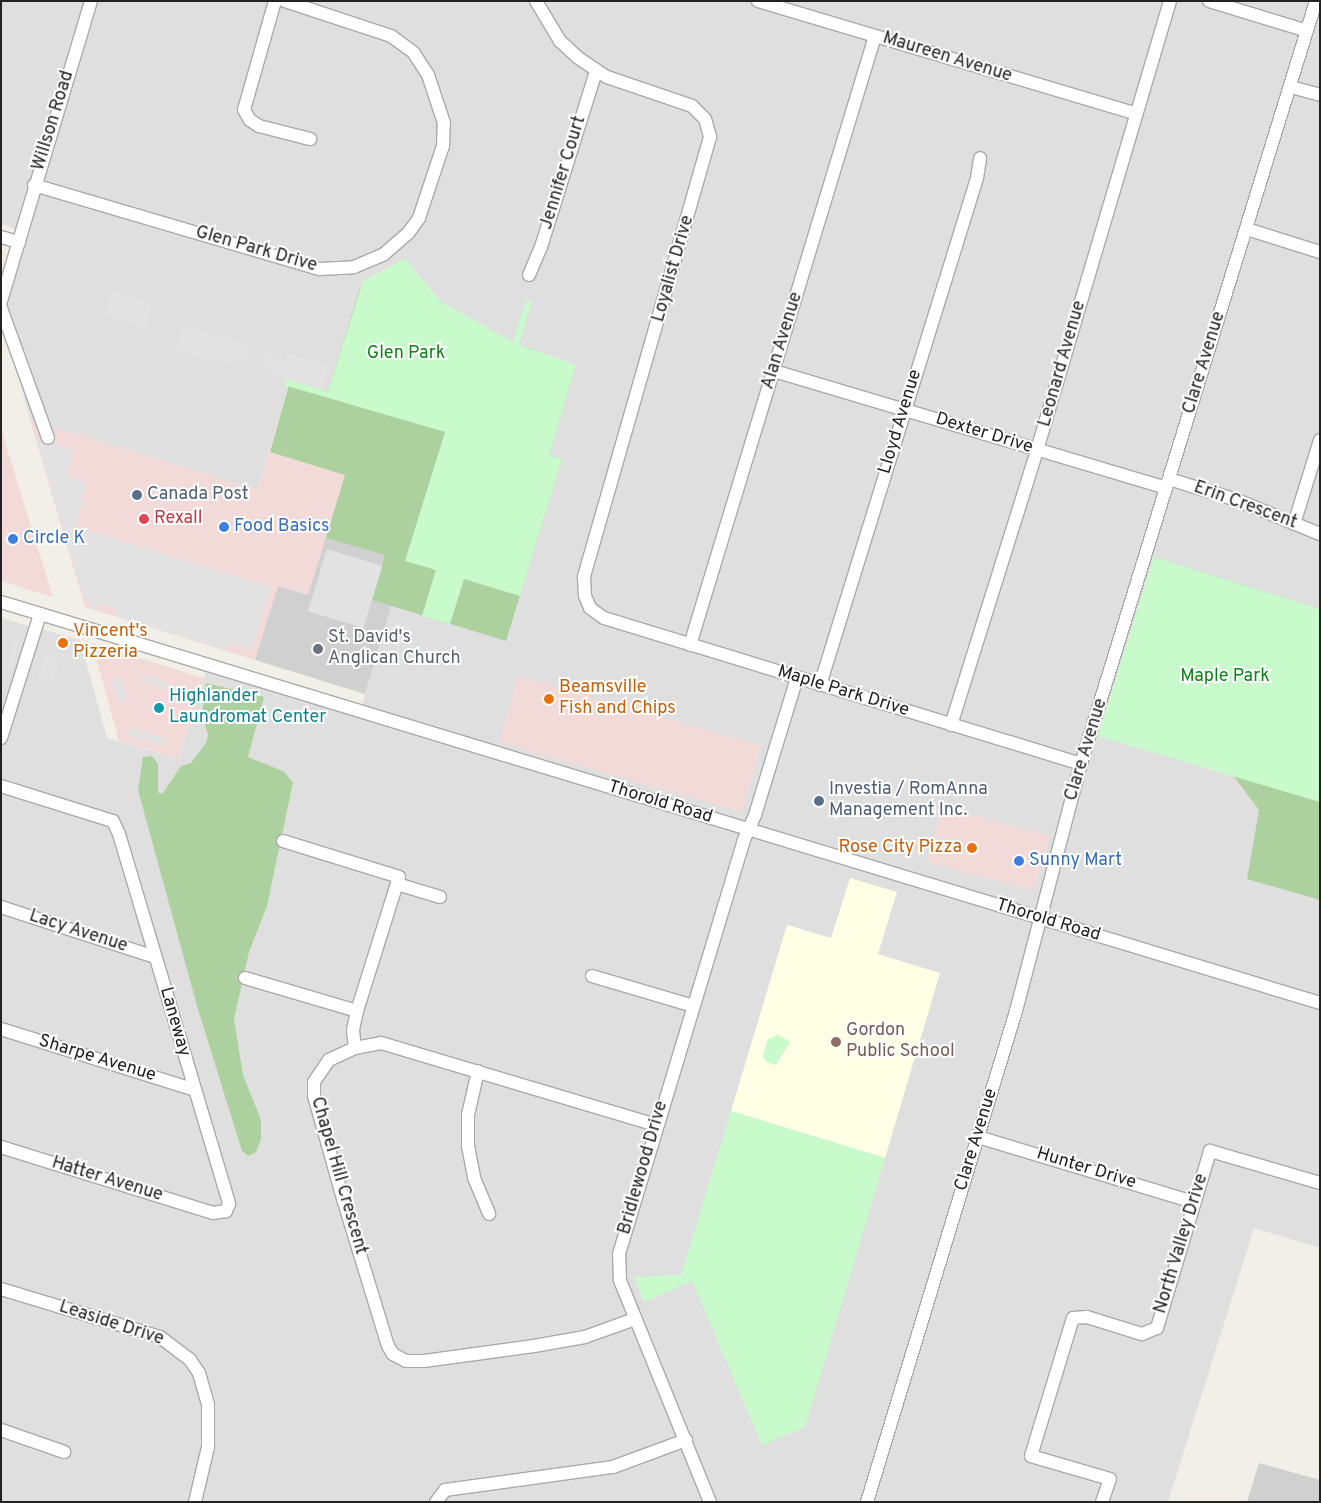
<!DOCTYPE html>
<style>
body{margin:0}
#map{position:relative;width:1321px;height:1503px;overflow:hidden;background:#f2efe9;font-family:Overpass,sans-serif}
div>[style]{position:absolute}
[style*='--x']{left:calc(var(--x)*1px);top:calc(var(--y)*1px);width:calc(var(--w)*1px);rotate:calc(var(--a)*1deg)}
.residential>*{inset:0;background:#e0dfdf}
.commercial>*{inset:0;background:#f2dad9;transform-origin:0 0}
.education>*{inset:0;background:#ffffe5}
.religious>*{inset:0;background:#d0d0d0}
.forest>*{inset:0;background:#add19e}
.park>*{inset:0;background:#c8facc}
.parking>*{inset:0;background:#e2e2e2;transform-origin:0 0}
.roads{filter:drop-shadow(1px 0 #a9a9a9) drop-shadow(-1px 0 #a9a9a9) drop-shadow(0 1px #a9a9a9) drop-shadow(0 -1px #a9a9a9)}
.minor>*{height:12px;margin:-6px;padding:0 6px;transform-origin:6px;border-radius:6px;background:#fff}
.dots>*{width:14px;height:14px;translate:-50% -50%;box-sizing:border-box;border:2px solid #fff;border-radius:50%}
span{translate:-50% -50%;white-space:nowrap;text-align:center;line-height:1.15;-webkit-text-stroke:4px #fff;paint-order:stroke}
.street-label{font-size:18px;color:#222}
.park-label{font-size:18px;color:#0c8416}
.service-label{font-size:18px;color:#4e5e75}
.left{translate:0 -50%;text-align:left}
.health-label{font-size:18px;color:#be3a42}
.shop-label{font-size:18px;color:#366cbe}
.food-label{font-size:18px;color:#c56008}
.right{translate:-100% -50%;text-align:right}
.worship-label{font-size:18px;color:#5b616d}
.culture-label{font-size:18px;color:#0d838f}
.education-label{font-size:18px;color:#785e54}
.frame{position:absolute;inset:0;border:2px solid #222;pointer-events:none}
</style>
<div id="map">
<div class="residential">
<i style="clip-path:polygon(1px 1px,1320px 1px,1320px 1248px,1254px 1228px,1168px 1502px,1px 1502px,1px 618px,80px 640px,107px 738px,179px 759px,208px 665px,360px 712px,405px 561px,562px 459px,549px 455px,576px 365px,500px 337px,441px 302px,405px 259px,363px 281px,328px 392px,286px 379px,284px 385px,288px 386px,258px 490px,30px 420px,1px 308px,19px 242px,15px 229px,1px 224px)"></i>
</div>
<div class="commercial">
<i style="clip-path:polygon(289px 385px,366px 408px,308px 596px,278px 587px,255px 660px,85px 607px,30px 420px,258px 490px)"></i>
<i style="clip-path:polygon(1px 429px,53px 597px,1px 581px)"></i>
<i style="clip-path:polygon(92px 643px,204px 678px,179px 759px,119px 741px)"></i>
<i style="left:518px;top:676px;width:253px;height:69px;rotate:16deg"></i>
<i style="left:942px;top:807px;width:111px;height:57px;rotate:15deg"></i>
</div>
<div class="education">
<i style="clip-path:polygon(850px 878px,897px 892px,878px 954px,940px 973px,885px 1158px,731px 1111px,787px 925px,831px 938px)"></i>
</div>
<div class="religious">
<i style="clip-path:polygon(366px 408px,405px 561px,365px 694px,255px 660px,278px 586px,308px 595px)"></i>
<i style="clip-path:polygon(1259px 1463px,1320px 1480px,1320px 1502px,1247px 1502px)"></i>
</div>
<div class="forest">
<i style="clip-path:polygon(384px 279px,475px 339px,519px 345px,535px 350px,537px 360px,576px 365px,549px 455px,562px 459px,506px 641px,372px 600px,385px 555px,326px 538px,345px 475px,270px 452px,290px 381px,328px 392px,360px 288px)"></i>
<i style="clip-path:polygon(1154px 557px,1320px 609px,1320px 900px,1247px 879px,1259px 810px,1233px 775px)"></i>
<i style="clip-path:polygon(206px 683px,264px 697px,248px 757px,283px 771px,293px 782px,267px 906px,249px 952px,234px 1019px,243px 1075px,261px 1120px,261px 1140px,256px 1152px,248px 1156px,242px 1151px,197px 1006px,138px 790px,143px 757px,152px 756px,158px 764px,158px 793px,163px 793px,181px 766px,191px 763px,206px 743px,208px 735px,202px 714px)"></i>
</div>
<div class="park">
<i style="clip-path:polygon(405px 259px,441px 302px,513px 342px,526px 301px,532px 301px,519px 345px,576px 365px,549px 455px,562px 459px,520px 596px,464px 579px,450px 624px,422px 616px,436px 570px,405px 561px,445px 432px,284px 385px,286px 379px,328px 392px,363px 281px)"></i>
<i style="clip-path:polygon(1154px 557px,1320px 609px,1320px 802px,1098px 736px)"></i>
<i style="clip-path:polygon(778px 1035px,790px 1042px,776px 1065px,766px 1062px,763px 1056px,768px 1039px)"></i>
<i style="clip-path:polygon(731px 1111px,885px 1158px,805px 1427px,762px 1445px,692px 1281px,644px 1302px,634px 1277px,681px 1275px)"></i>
</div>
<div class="parking">
<i style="left:112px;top:290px;width:43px;height:26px;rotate:18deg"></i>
<i style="clip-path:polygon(183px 325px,244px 343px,250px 357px,225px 365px,220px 354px,217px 362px,175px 350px)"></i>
<i style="clip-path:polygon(269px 352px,284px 365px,287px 353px,329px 366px,322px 390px,278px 376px,261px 360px)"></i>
<i style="clip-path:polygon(43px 439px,74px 451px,67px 475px,86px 483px,76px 527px,271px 587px,252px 650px,228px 643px,226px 650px,115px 616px,117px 609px,99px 603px,96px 610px,90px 608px,93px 600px,85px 601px,37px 441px)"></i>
<i style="left:327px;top:549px;width:58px;height:65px;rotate:17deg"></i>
<i style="left:13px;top:640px;width:5px;height:30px;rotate:11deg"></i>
<i style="left:45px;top:656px;width:16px;height:24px;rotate:18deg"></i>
<i style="left:142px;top:675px;width:36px;height:6px;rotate:18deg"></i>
<i style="left:120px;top:677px;width:24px;height:8px;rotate:73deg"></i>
<i style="left:130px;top:728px;width:38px;height:7px;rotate:17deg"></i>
</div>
<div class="roads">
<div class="minor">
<i style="--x:275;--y:1;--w:113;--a:105.9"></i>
<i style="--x:244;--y:110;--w:12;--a:59"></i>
<i style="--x:250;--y:120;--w:11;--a:34"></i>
<i style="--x:259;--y:126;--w:53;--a:14.3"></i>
<i style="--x:536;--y:1;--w:47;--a:59"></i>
<i style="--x:560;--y:41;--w:23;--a:43"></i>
<i style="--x:577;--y:57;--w:36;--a:34"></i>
<i style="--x:607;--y:77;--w:90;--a:18.8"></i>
<i style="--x:692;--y:106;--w:18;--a:45"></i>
<i style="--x:705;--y:119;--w:19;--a:74"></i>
<i style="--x:710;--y:137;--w:458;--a:106"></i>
<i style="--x:584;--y:577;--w:19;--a:87"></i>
<i style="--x:585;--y:596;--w:13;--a:67"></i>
<i style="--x:590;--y:608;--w:17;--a:36"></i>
<i style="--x:604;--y:618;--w:499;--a:17"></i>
<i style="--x:758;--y:1;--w:395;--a:16.6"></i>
<i style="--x:1209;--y:1;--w:102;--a:17"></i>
<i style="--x:1291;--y:87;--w:30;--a:15"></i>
<i style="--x:34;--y:185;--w:298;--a:16.4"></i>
<i style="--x:320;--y:269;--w:34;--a:-3"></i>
<i style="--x:354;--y:267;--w:33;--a:-23"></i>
<i style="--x:384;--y:254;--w:33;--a:-41"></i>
<i style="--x:409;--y:232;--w:17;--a:-54"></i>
<i style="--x:419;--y:218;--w:76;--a:-71.6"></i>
<i style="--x:443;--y:146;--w:23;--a:-88"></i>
<i style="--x:444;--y:123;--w:51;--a:-108.4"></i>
<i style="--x:428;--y:75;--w:27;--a:-123"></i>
<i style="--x:413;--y:52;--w:27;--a:-144"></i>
<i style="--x:391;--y:36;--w:112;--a:-161.7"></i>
<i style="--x:1247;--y:229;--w:77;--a:17.5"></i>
<i style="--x:1;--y:237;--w:19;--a:16"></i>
<i style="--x:529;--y:275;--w:30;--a:-67"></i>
<i style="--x:541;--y:247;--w:184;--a:-72.6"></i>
<i style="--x:1;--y:301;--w:313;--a:-73.3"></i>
<i style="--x:1;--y:308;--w:138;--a:70.1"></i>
<i style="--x:774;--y:371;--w:409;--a:16.6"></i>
<i style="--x:1169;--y:479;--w:71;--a:17.2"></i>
<i style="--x:1237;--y:500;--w:90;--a:22.3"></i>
<i style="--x:1294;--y:524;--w:88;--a:-72.8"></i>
<i style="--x:1;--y:602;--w:1379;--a:16.91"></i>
<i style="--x:690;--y:645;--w:636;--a:-73.1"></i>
<i style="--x:820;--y:685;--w:531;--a:-72.79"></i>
<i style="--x:977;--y:178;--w:20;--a:-81"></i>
<i style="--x:951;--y:725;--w:288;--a:-72.6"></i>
<i style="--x:1037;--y:450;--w:468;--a:-73.5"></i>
<i style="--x:1;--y:738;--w:130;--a:-72.5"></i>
<i style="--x:1;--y:786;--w:117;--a:17.4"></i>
<i style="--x:113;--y:821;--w:14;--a:65"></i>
<i style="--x:119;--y:834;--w:386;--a:73.4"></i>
<i style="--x:229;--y:1204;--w:8;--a:113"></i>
<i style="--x:226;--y:1211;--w:13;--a:171"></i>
<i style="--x:213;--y:1213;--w:222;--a:-162.7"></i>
<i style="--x:283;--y:841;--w:121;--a:17.2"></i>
<i style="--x:399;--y:877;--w:140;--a:107.4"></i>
<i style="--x:357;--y:1011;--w:19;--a:102"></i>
<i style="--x:353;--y:1030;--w:18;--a:84"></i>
<i style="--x:397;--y:884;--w:45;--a:16.8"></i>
<i style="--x:1;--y:907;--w:162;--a:18"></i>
<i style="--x:592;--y:976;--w:105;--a:16.5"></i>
<i style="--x:245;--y:978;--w:117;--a:16.4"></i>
<i style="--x:1;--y:1029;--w:201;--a:17.4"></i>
<i style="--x:478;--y:1071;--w:45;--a:102.8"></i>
<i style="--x:468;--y:1115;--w:31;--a:90"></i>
<i style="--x:468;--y:1146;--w:33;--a:79"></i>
<i style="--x:474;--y:1178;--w:39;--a:67"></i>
<i style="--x:978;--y:1137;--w:225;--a:16.8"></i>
<i style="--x:1;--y:1289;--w:166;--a:16.8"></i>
<i style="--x:160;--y:1337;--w:38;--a:37"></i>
<i style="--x:190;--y:1360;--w:16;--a:55"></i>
<i style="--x:199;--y:1373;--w:33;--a:74"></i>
<i style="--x:208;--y:1405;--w:42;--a:90"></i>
<i style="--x:208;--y:1447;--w:57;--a:103.3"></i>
<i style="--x:635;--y:1319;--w:53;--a:160.2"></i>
<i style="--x:585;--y:1337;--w:52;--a:170"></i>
<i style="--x:534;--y:1346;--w:111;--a:172.2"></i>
<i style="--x:424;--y:1361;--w:18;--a:180"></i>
<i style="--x:406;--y:1361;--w:15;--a:-152"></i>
<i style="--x:393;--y:1354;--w:9;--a:-122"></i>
<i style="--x:388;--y:1346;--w:154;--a:-107"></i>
<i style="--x:343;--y:1199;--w:107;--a:-105.7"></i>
<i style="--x:314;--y:1096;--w:14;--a:-90"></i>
<i style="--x:314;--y:1082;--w:27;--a:-56"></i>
<i style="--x:329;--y:1060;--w:29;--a:-25"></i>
<i style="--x:355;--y:1048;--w:26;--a:-11"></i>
<i style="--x:381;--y:1043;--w:287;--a:16.6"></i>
<i style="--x:1;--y:1430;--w:67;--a:19.2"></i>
<i style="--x:436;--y:1502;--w:15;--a:-53"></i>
<i style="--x:445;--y:1490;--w:170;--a:-7.8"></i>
<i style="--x:613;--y:1467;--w:78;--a:-20.3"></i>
<i style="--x:710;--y:1502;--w:240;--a:-112.1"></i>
<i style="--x:620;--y:1280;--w:26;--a:-92"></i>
<i style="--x:619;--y:1254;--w:430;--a:-73.2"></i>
<i style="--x:743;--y:842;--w:30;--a:-66"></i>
<i style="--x:755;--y:815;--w:143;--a:-73"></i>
<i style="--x:867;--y:1502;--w:513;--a:-73.12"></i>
<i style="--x:1016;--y:1011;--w:255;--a:-75.3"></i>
<i style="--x:1081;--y:764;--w:798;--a:-72.88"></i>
<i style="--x:1102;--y:1502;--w:24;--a:-71"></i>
<i style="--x:1110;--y:1479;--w:82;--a:-163.8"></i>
<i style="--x:1031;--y:1456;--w:144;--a:-73.1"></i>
<i style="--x:1073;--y:1318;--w:14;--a:-4"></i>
<i style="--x:1087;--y:1317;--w:58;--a:17.2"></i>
<i style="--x:1142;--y:1334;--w:16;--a:-22"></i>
<i style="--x:1157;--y:1328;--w:185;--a:-73.3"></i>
<i style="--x:1210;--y:1151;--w:115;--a:16.2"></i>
</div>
</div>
<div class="dots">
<i style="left:137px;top:495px;background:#5c6f8a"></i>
<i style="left:144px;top:519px;background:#e0444e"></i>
<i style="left:224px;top:527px;background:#3f7fe0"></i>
<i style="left:13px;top:539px;background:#3f7fe0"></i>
<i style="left:63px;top:643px;background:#e8710a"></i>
<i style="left:318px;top:649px;background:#6b7280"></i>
<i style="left:549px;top:699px;background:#e8710a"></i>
<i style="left:159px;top:708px;background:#0f9aa8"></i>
<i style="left:819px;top:801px;background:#5c6f8a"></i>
<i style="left:972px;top:848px;background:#e8710a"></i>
<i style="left:1019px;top:861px;background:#3f7fe0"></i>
<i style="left:836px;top:1042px;background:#8d6e63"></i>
</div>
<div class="street-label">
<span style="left:947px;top:58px;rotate:17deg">Maureen Avenue</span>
<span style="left:54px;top:121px;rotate:-73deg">Willson Road</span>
<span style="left:564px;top:173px;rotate:-73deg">Jennifer Court</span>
<span style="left:256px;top:250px;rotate:16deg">Glen Park Drive</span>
<span style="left:674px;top:269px;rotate:-74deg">Loyalist Drive</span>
<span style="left:783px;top:341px;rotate:-73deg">Alan Avenue</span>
<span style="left:1205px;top:363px;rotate:-73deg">Clare Avenue</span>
<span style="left:1063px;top:364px;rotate:-74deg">Leonard Avenue</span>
<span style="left:901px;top:422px;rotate:-73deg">Lloyd Avenue</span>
<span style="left:984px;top:434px;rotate:17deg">Dexter Drive</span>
<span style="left:1245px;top:506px;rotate:20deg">Erin Crescent</span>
<span style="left:843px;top:692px;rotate:17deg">Maple Park Drive</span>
<span style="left:1087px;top:750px;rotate:-73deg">Clare Avenue</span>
<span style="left:660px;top:803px;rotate:17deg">Thorold Road</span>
<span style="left:1048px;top:921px;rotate:17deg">Thorold Road</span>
<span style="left:78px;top:932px;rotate:18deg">Lacy Avenue</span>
<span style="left:174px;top:1022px;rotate:74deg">Laneway</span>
<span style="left:97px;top:1059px;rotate:17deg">Sharpe Avenue</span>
<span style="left:977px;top:1140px;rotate:-73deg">Clare Avenue</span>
<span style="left:644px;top:1168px;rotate:-74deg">Bridlewood Drive</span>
<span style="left:1086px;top:1169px;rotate:17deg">Hunter Drive</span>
<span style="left:338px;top:1176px;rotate:74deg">Chapel Hill Crescent</span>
<span style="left:107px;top:1180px;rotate:17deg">Hatter Avenue</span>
<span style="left:1182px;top:1244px;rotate:-73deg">North Valley Drive</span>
<span style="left:111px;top:1324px;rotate:18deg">Leaside Drive</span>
</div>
<div class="park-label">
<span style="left:406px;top:354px">Glen Park</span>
<span style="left:1225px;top:677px">Maple Park</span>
</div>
<div class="service-label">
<span class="left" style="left:147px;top:495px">Canada Post</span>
<span class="left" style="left:829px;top:801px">Investia / RomAnna<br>Management Inc.</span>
</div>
<div class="health-label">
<span class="left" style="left:154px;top:519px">Rexall</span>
</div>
<div class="shop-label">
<span class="left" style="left:234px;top:527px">Food Basics</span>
<span class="left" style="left:23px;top:539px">Circle K</span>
<span class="left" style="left:1029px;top:861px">Sunny Mart</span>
</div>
<div class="food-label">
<span class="left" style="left:73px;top:643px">Vincent's<br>Pizzeria</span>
<span class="left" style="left:559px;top:699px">Beamsville<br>Fish and Chips</span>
<span class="right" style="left:962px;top:848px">Rose City Pizza</span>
</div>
<div class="worship-label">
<span class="left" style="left:328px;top:649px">St. David's<br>Anglican Church</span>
</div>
<div class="culture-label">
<span class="left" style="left:169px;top:708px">Highlander<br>Laundromat Center</span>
</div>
<div class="education-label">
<span class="left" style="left:846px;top:1042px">Gordon<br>Public School</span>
</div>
<div class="frame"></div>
</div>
